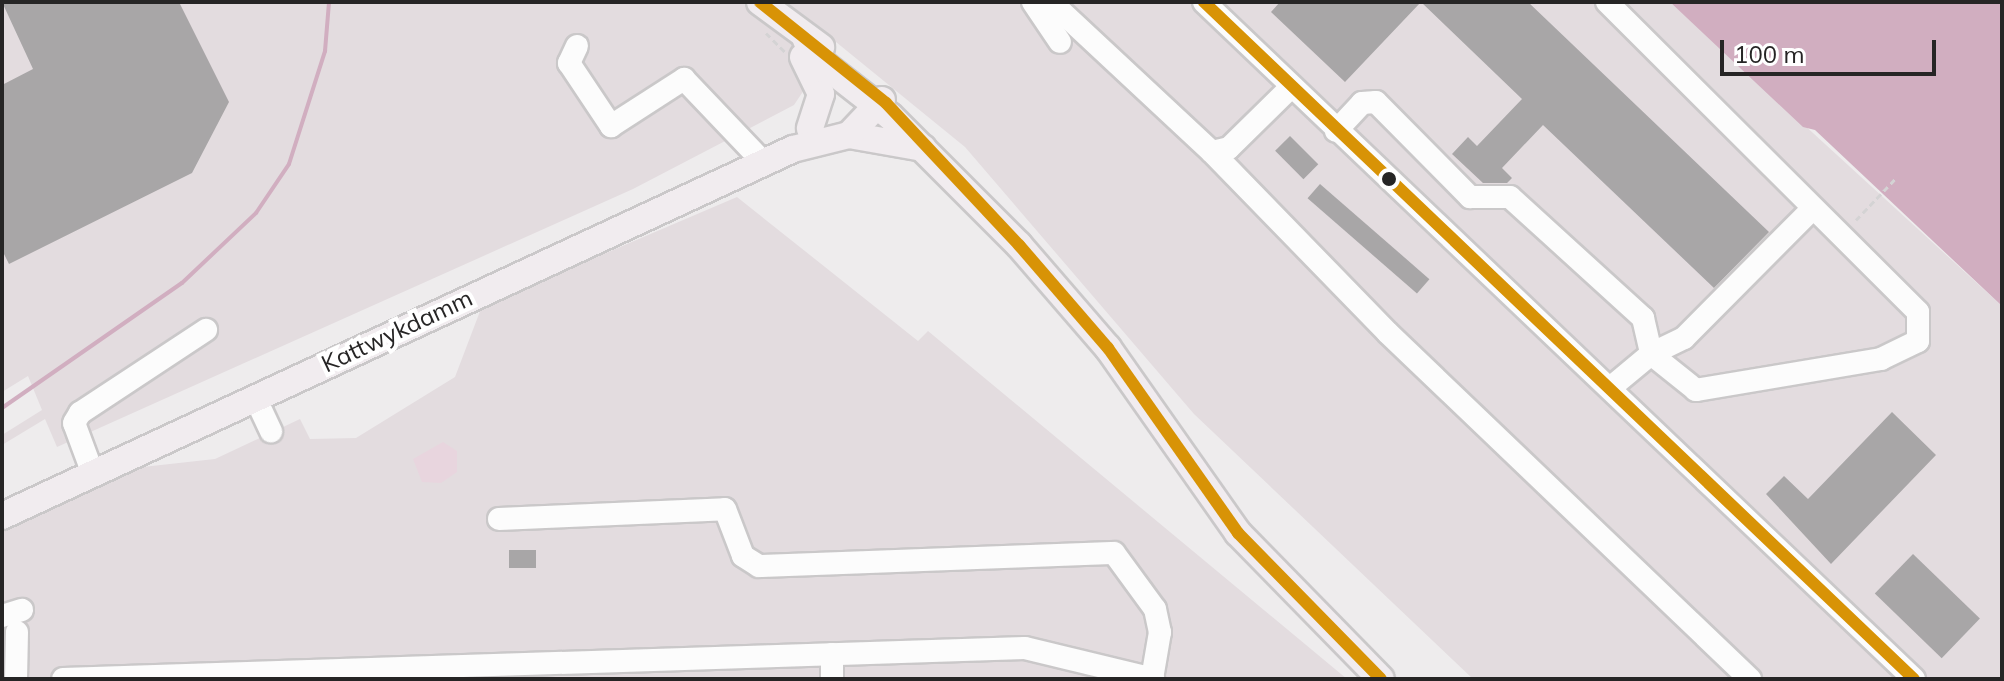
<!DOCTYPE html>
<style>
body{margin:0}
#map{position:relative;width:2004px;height:681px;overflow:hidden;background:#eeeced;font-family:Mulish,sans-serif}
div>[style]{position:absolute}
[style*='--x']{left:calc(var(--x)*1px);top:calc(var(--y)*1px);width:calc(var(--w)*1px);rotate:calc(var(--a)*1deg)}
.built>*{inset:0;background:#e3dcdf}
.green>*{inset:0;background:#e8d5de}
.water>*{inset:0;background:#d1aec0}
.stream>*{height:4px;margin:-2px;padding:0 2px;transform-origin:2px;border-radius:2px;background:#d1aec0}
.building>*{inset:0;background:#a8a6a7;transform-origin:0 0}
.path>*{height:3px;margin-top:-1.5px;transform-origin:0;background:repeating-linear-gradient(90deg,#d4d3d4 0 6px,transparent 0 10px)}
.roads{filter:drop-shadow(2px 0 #cac8c9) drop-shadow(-2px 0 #cac8c9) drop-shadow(0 2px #cac8c9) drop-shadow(0 -2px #cac8c9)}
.minor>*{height:22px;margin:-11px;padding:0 11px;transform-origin:11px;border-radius:11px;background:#fcfcfc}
.major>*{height:26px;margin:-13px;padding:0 13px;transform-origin:13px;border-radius:13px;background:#f1ecef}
.bus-1>*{height:12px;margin:-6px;padding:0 6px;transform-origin:6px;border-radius:6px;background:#d89306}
.dots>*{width:22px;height:22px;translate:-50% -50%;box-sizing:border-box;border:4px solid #fff;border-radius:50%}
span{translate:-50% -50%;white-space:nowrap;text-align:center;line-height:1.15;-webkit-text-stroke:8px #fff;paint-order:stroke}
.street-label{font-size:24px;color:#262525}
.frame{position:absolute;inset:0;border:4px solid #262525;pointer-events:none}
.scale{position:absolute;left:1720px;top:40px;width:216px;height:36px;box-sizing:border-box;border:4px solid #262525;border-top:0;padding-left:10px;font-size:24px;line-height:28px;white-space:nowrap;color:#262525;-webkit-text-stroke:6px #fff;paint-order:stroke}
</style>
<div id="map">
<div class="built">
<i style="clip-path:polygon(2px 2px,1670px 2px,2002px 306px,2002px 679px,1473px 679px,1194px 414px,965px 147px,836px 42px,794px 105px,633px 189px,57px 447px,45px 419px,2px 445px,2px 435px,42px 410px,28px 376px,2px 392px)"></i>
<i style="clip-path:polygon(737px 197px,918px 341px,928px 331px,1347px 679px,2px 679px,2px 529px,134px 468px,215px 459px,300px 419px,310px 439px,356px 438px,455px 377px,482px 306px)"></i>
</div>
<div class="green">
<i style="clip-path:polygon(443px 442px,457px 451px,457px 472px,441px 483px,422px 482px,413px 459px)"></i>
</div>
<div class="water">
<i style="clip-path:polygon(1670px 2px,2002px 2px,2002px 306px,1815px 130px,1803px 127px)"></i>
</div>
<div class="stream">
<i style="--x:2;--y:408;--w:219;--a:-34.8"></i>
<i style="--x:182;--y:283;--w:102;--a:-43.4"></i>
<i style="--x:256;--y:213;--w:59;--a:-56"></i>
<i style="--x:289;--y:164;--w:119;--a:-72.3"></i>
<i style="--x:325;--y:51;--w:49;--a:-85.3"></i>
</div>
<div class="building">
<i style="clip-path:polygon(2px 2px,179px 2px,229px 102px,192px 173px,9px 264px,2px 250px,2px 85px,33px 69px)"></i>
<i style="clip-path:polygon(1280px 2px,1528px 2px,1769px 232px,1714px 288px,1543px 125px,1502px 168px,1512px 178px,1507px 183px,1483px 183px,1452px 154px,1468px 137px,1477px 146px,1522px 99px,1421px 2px,1345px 82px,1271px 12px)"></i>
<i style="left:1290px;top:136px;width:40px;height:21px;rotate:45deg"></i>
<i style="left:1320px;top:184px;width:145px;height:19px;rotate:41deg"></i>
<i style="clip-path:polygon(1892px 412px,1936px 455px,1831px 564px,1766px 494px,1784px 476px,1808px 499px)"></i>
<i style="left:509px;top:550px;width:27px;height:18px"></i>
<i style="left:1913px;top:554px;width:93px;height:55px;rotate:44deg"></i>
</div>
<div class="path">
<i style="--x:766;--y:33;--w:28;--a:45"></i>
<i style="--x:1856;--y:220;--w:58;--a:-46.4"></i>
</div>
<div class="roads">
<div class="minor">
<i style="--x:1033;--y:2;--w:48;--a:56"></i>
<i style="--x:1051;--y:2;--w:220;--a:43"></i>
<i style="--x:1212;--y:152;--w:17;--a:-13"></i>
<i style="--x:1229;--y:148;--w:86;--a:-44.5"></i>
<i style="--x:1204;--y:2;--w:981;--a:43.64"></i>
<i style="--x:1607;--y:2;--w:439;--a:44.9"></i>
<i style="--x:1918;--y:312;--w:29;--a:90"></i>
<i style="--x:1918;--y:341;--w:41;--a:154.1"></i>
<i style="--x:1881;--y:359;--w:188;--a:170.5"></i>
<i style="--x:1696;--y:390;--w:58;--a:-141.3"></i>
<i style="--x:1651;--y:354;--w:53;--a:140.3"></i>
<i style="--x:577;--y:46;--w:19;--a:115"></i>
<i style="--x:569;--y:63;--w:76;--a:56.3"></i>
<i style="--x:611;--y:126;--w:87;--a:-32.8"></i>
<i style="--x:684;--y:79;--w:115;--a:46.4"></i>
<i style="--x:1336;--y:131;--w:38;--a:-47"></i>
<i style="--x:1362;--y:103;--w:14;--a:-4"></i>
<i style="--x:1376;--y:102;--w:134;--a:45.3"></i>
<i style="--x:1470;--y:197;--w:40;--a:0"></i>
<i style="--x:1510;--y:197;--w:180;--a:42.3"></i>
<i style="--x:1643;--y:318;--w:37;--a:77"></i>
<i style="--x:1651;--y:354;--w:37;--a:-26"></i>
<i style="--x:1684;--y:338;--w:183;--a:-45.2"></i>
<i style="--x:1212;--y:152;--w:252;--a:45.8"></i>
<i style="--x:1388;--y:333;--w:501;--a:43.71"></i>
<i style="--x:255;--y:397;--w:38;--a:65"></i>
<i style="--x:93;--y:474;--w:54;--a:-110.4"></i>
<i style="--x:74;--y:423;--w:12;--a:-59"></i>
<i style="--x:80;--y:413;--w:151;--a:-33.4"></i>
<i style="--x:499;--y:519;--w:226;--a:-2.5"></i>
<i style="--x:725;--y:509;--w:50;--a:69"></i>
<i style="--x:743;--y:556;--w:19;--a:32"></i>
<i style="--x:759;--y:566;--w:355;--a:-2.1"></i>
<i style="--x:1114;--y:553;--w:69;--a:53.8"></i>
<i style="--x:1155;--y:609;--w:24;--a:78"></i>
<i style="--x:1160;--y:632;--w:48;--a:99.7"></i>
<i style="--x:2;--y:616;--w:21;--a:-17"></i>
<i style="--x:832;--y:654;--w:25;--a:90"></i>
<i style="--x:16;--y:679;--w:47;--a:-88.8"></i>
<i style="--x:63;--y:679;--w:962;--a:-1.85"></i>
<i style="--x:1025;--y:648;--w:132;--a:13.6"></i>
</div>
<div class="major">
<i style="--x:760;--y:2;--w:76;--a:36.4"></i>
<i style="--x:806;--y:40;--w:23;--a:59"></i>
<i style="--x:818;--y:60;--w:91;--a:37.9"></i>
<i style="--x:890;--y:116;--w:182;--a:45"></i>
<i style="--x:1019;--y:245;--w:136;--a:49.2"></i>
<i style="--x:1108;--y:348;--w:226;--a:54.9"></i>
<i style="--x:1238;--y:533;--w:204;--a:45.6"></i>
<i style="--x:803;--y:57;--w:41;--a:64.1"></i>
<i style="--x:821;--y:94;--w:36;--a:108"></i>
<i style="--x:849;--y:135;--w:75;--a:10"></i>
<i style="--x:2;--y:516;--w:872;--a:-24.89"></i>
<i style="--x:793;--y:149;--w:58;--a:-14"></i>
<i style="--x:849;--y:135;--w:48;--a:-46.7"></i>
</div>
</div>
<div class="bus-1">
<i style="--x:760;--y:2;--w:161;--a:38.7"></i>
<i style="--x:886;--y:103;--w:195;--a:46.9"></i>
<i style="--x:1019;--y:245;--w:136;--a:49.2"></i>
<i style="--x:1108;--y:348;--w:226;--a:54.9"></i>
<i style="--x:1238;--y:533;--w:204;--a:45.6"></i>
<i style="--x:1204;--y:2;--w:981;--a:43.64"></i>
</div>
<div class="dots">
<i style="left:1389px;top:179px;background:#262525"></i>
</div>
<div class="street-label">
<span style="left:397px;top:331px;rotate:-25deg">Kattwykdamm</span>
</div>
<div class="frame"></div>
<div class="scale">100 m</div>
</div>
